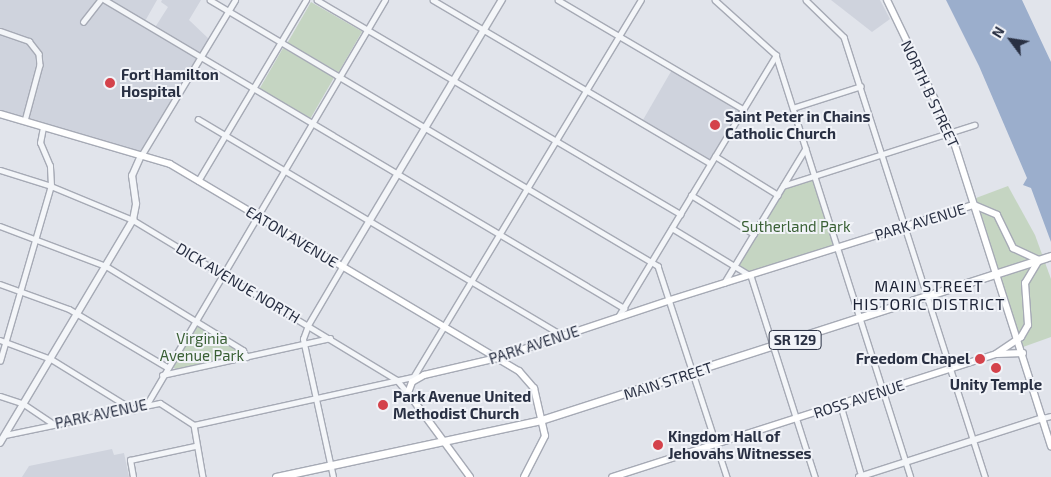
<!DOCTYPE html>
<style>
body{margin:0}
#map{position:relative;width:1051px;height:477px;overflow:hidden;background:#e1e4eb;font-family:"Exo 2",sans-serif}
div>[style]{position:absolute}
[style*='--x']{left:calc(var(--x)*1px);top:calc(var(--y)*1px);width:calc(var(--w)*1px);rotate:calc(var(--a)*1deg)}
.built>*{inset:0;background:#cfd3dd;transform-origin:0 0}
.green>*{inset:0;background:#c5d5c2;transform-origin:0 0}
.water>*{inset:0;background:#9baecc}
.roads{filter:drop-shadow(1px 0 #a6aab5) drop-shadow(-1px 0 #a6aab5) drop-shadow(0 1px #a6aab5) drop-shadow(0 -1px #a6aab5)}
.minor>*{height:4.5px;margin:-2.25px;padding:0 2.25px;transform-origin:2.25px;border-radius:2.25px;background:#f4f6f9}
.tertiary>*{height:5.5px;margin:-2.75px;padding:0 2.75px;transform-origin:2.75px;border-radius:2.75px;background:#f4f6f9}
.secondary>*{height:6px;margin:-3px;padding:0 3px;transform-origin:3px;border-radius:3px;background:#fff}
.primary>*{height:7px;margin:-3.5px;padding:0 3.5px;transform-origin:3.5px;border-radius:3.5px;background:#fff}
.dots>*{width:14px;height:14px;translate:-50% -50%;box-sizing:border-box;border:2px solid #f1f3f8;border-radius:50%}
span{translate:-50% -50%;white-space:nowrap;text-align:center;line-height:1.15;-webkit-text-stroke:4px #f1f3f8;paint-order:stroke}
.shield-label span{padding:1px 4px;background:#f1f3f8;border:1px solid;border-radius:4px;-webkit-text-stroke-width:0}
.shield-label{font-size:14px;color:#293043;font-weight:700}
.poi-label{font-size:15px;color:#293043;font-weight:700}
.left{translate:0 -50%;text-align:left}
.right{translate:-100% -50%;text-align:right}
.street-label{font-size:15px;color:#293043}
.park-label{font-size:15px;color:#3a6035}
.neighbourhood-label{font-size:16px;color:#1b2134;letter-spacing:1px}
.north{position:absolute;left:986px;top:15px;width:50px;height:50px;-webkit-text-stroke:4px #f1f3f8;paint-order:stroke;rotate:301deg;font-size:14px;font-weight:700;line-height:20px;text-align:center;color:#293043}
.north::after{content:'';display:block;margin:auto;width:18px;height:22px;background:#293043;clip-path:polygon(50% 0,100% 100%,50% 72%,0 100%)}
</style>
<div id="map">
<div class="built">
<i style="clip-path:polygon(0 0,157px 0,144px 23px,154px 29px,168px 7px,161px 2px,162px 0,201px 0,189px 20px,210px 40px,141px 156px,0 114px)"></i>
<i style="clip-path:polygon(831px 0,880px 0,890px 19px,872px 32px)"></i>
<i style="left:673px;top:68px;width:81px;height:63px;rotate:30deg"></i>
<i style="clip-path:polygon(112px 449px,114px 455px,124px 453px,129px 477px,22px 477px,29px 466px)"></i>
</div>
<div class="green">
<i style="left:311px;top:2px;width:59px;height:47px;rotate:30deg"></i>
<i style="left:283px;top:48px;width:59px;height:47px;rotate:30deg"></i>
<i style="clip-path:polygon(814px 176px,837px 248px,751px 276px,735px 266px,783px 186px)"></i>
<i style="clip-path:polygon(1008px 186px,1035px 235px,1051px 279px,1051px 337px,1023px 347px,976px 198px)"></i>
<i style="clip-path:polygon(195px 325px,236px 347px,238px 354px,235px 358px,175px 369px,172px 365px)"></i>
</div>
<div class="water">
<i style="clip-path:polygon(946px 0,1022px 0,1051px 62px,1051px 242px,1031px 188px,1023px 185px,1027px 178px,979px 66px)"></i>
</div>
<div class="roads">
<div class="minor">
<i style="--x:105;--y:0;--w:604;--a:30.69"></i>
<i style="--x:210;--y:0;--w:521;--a:30.7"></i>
<i style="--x:658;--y:266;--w:222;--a:71.9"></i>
<i style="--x:317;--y:0;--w:422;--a:30.5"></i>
<i style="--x:433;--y:0;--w:321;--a:30.5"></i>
<i style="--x:558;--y:0;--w:215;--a:30.5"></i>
<i style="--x:715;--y:0;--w:82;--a:42"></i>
<i style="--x:776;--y:55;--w:443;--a:72.3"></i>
<i style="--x:806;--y:0;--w:53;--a:44.2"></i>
<i style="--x:844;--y:37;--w:462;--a:72.2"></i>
<i style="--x:83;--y:22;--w:28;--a:-52"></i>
<i style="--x:0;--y:31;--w:31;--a:19"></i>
<i style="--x:29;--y:41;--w:16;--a:52"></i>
<i style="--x:39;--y:54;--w:11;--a:85"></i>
<i style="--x:40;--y:65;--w:58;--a:105"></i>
<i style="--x:793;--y:108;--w:71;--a:-17.9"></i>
<i style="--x:198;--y:119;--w:425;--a:30.7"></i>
<i style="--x:141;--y:156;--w:182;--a:-58.9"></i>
<i style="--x:715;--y:156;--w:74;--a:31.8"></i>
<i style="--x:0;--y:170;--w:53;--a:17.4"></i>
<i style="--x:51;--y:186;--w:89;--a:22.5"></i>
<i style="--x:133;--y:220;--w:309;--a:31.2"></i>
<i style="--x:397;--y:380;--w:17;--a:50"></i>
<i style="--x:198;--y:181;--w:211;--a:-59.2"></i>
<i style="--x:783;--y:186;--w:201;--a:-17.7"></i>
<i style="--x:691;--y:195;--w:74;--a:31.8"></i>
<i style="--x:0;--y:226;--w:113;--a:20.7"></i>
<i style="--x:106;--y:266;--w:161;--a:31.5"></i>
<i style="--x:243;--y:350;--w:8;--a:60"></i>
<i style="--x:672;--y:228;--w:92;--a:31.3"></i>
<i style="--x:751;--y:276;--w:211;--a:72.3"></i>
<i style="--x:724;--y:283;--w:157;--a:-58.8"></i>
<i style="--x:0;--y:284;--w:73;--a:19.9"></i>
<i style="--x:69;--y:309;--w:114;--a:30.6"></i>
<i style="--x:618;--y:317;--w:306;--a:-58.9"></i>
<i style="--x:0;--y:340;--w:54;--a:20.4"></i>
<i style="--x:51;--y:359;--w:97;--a:31.6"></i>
<i style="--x:0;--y:361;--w:182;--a:-73.8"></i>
<i style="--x:51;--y:186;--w:20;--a:-93"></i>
<i style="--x:50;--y:166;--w:25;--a:-113"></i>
<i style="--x:40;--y:143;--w:16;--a:-79"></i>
<i style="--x:162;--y:375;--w:172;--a:-12.4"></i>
<i style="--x:414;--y:376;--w:439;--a:-58.9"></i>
<i style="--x:0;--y:396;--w:25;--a:18"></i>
<i style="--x:24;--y:404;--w:36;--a:34"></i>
<i style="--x:147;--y:404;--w:469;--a:-59.5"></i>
<i style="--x:841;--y:406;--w:74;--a:73.5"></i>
<i style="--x:1043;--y:418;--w:8;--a:-14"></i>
<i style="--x:194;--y:425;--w:53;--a:80.2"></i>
<i style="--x:5;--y:435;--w:158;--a:-11.7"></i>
<i style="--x:160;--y:403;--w:40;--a:32.9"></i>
<i style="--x:194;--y:425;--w:228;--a:-12.4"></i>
<i style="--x:133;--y:477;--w:17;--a:-100"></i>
<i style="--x:130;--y:460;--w:66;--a:-12.2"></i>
<i style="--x:333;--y:477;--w:141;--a:-102.3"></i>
<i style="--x:303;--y:339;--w:15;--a:-70"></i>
<i style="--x:308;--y:325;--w:67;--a:-59.6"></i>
</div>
<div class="tertiary">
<i style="--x:342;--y:267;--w:311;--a:-59.1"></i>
<i style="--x:0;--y:443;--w:260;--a:-59.2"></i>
<i style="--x:133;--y:220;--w:16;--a:-79"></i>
<i style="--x:136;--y:204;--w:28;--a:-98"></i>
<i style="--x:132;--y:176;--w:22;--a:-66"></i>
<i style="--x:859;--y:477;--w:193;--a:-17.8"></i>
</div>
<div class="secondary">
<i style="--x:887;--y:0;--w:148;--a:64.3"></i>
<i style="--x:951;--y:133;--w:329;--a:72.3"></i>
<i style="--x:0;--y:114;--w:177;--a:16.4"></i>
<i style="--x:170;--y:164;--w:406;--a:30.7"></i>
<i style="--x:519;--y:371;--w:23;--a:49"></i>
<i style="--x:534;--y:388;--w:49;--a:77.1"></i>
<i style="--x:545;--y:436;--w:46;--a:117.1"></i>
<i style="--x:997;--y:354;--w:26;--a:-2"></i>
<i style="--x:470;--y:477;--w:104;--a:-126.4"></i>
<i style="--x:408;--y:393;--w:12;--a:-70"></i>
<i style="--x:412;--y:382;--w:14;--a:-30"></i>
<i style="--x:424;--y:375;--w:75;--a:-13.1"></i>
<i style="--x:497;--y:358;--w:182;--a:-18.5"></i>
<i style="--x:670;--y:300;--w:318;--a:-17.4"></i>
<i style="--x:974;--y:205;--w:25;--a:23"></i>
<i style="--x:997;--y:215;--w:37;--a:64"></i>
<i style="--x:1013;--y:248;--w:29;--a:25"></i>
<i style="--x:1039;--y:260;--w:27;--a:121"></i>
<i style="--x:1025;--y:283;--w:42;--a:85.9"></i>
<i style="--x:1028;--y:325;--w:14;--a:120"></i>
<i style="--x:1021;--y:337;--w:30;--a:146"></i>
<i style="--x:996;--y:354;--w:403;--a:162.2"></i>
</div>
<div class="primary">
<i style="--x:276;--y:477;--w:271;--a:-12.1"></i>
<i style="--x:541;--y:420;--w:536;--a:-17.83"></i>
</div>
</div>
<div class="dots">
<i style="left:110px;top:83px;background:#d4424b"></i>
<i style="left:715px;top:125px;background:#d4424b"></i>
<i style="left:980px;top:359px;background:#d4424b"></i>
<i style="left:996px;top:368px;background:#d4424b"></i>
<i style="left:383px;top:405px;background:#d4424b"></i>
<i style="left:658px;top:445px;background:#d4424b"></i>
</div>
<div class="shield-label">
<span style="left:795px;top:340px">SR 129</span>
</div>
<div class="poi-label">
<span class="left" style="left:121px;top:83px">Fort Hamilton<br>Hospital</span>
<span class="left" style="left:725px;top:125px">Saint Peter in Chains<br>Catholic Church</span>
<span class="right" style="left:970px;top:359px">Freedom Chapel</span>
<span style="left:996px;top:385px">Unity Temple</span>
<span class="left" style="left:393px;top:405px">Park Avenue United<br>Methodist Church</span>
<span class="left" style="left:668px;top:445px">Kingdom Hall of<br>Jehovahs Witnesses</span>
</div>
<div class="street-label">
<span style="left:930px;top:94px;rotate:65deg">NORTH B STREET</span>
<span style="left:920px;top:222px;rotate:-17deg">PARK AVENUE</span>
<span style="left:292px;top:237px;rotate:31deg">EATON AVENUE</span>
<span style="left:238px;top:283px;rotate:31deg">DICK AVENUE NORTH</span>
<span style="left:534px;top:345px;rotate:-18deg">PARK AVENUE</span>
<span style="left:668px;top:381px;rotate:-18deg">MAIN STREET</span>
<span style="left:859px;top:399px;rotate:-18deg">ROSS AVENUE</span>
<span style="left:101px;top:414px;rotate:-12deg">PARK AVENUE</span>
</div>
<div class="park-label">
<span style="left:796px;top:227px">Sutherland Park</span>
<span style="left:202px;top:347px">Virginia<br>Avenue Park</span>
</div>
<div class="neighbourhood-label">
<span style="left:929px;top:295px">MAIN STREET<br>HISTORIC DISTRICT</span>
</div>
<div class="north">N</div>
</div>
